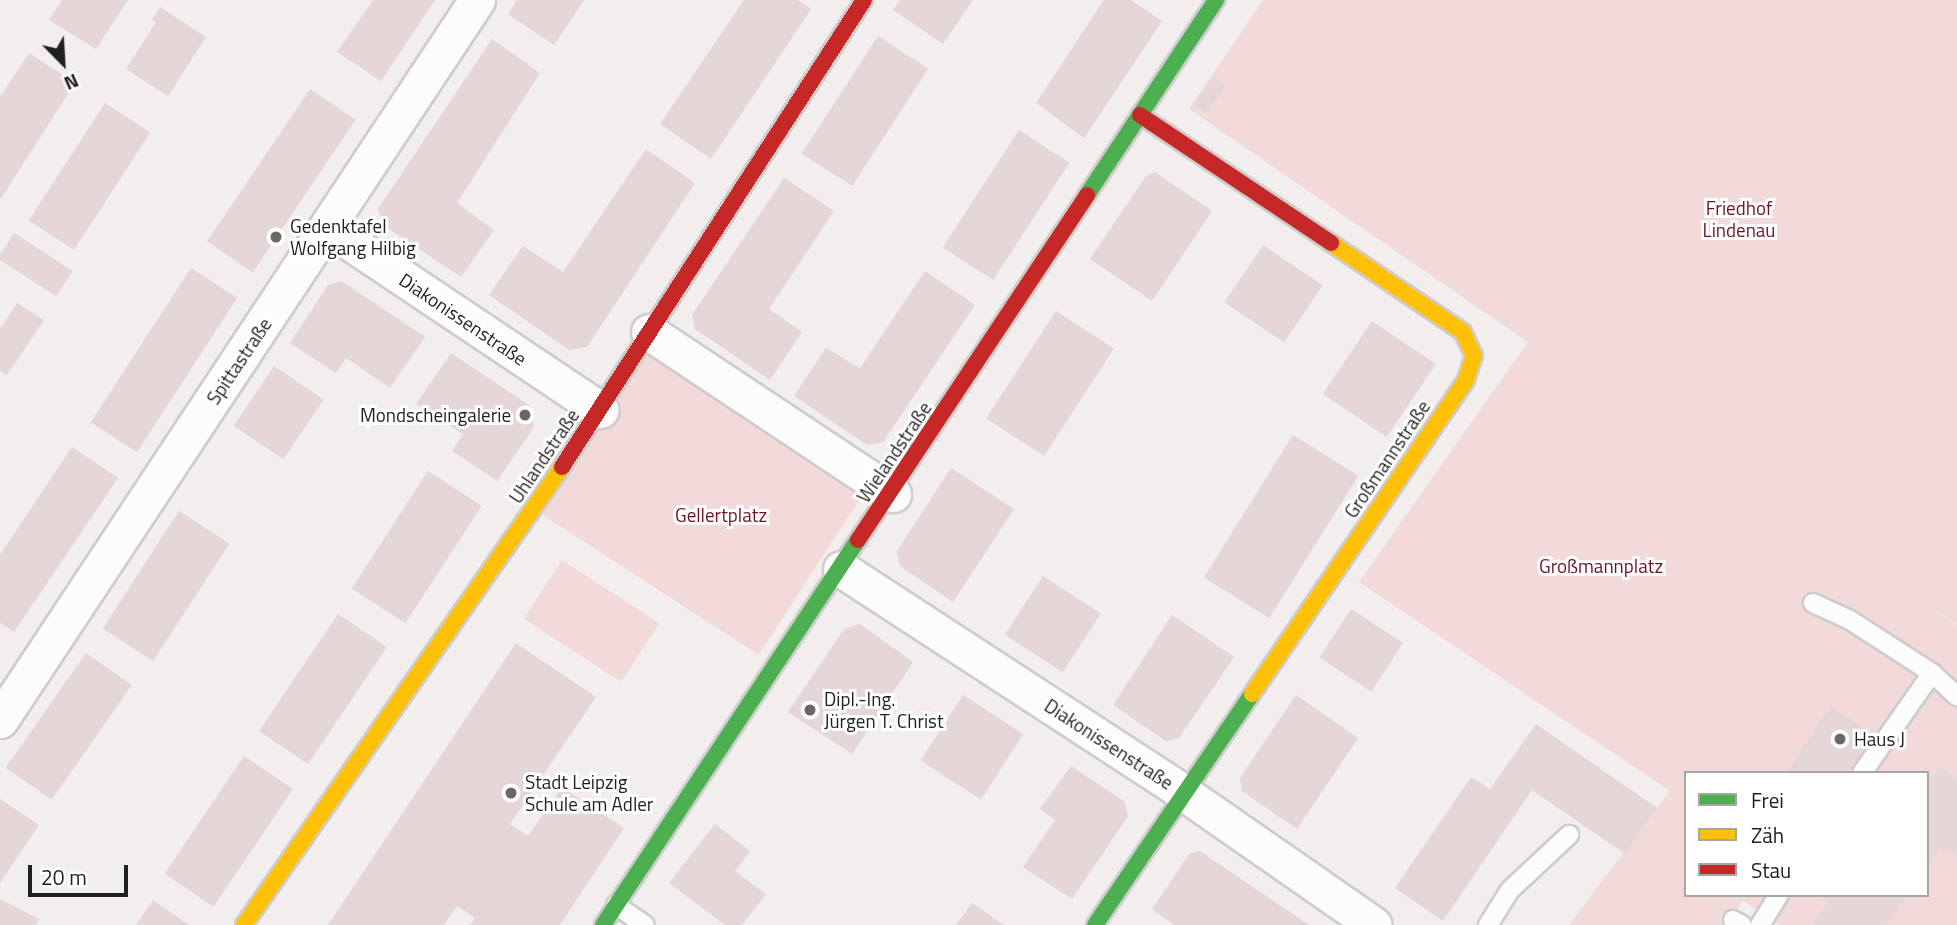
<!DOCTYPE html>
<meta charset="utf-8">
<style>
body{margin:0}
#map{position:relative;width:1957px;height:925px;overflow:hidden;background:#f2eeee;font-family:"Titillium Web",sans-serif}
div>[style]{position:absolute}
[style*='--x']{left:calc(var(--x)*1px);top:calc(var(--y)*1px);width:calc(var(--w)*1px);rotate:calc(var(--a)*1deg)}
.green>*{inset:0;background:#f2dada;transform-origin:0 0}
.building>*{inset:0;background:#e5d6d7;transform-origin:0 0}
.roads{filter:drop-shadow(2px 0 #cfcccc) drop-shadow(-2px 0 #cfcccc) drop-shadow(0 2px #cfcccc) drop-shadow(0 -2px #cfcccc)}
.lane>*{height:18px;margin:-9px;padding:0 9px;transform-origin:9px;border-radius:9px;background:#fdfcfc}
.street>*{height:35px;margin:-17.5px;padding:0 17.5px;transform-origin:17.5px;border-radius:17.5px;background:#fdfcfc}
.fast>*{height:16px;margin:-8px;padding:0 8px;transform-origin:8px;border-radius:8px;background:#4caf50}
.slow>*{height:16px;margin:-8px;padding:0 8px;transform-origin:8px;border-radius:8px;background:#ffc107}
.jam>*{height:16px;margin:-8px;padding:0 8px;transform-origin:8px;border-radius:8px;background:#c62828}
.dots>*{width:19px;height:19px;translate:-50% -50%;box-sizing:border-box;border:4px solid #fff;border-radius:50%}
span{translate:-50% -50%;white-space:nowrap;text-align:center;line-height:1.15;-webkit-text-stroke:6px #fff;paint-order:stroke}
.park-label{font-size:19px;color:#6d1423}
.poi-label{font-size:19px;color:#221f1f}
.left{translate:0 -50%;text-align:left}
.right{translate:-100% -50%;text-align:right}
.street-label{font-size:19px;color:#221f1f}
.legend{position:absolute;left:1684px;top:771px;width:245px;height:126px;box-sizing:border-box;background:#fff;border:2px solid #a7a5a5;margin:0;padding:9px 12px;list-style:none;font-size:21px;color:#221f1f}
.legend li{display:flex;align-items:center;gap:14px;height:35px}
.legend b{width:35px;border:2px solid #a7a5a5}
.north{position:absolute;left:28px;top:28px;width:70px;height:70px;-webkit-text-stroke:5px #fff;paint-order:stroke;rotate:156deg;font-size:19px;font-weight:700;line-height:28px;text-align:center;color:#221f1f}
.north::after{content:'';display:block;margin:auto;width:24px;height:32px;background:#221f1f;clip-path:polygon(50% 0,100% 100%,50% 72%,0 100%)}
.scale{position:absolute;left:28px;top:865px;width:100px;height:32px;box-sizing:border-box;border:4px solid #221f1f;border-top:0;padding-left:9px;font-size:21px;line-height:24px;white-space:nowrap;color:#221f1f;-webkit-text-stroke:5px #fff;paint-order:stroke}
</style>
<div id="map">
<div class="green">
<i style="clip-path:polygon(evenodd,1263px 0,1957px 0,1957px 625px,1925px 604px,1957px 626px,1957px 925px,1779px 925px,1742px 900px,1732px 925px,1569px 925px,1670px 791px,1359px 582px,1528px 342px,1189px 109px,1263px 0,1686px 773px,1927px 773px,1927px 895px,1686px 895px,1686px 773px)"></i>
<i style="left:649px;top:350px;width:258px;height:196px;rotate:33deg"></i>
<i style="left:562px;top:560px;width:116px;height:70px;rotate:33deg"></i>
</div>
<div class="building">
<i style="clip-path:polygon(62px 0,128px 0,96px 49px,49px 20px)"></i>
<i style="clip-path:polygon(373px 0,435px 0,381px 81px,337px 52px)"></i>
<i style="clip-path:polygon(517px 0,584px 0,554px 45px,508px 14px)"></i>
<i style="clip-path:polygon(744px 0,798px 0,811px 9px,711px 159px,660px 124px)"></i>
<i style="clip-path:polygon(900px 0,973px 0,943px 44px,893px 10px)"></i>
<i style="clip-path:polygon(1104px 0,1131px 0,1162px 21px,1084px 138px,1036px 103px)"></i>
<i style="clip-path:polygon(160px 7px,206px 37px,168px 96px,126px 69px,156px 22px,152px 20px)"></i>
<i style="left:878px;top:36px;width:60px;height:140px;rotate:33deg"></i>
<i style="clip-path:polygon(492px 39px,540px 73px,457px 203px,494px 230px,461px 277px,383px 225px,378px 209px)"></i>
<i style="clip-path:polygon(29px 53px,75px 83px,0 200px,0 97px)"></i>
<i style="left:1214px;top:77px;width:16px;height:34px;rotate:38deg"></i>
<i style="left:310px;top:89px;width:55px;height:184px;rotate:34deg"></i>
<i style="left:105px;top:103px;width:54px;height:140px;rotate:33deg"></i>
<i style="left:1019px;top:130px;width:60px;height:140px;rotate:33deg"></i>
<i style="clip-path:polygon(646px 149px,695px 183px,587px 347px,569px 350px,489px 295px,523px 246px,563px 272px)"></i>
<i style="clip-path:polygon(1155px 172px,1212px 211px,1152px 301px,1090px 259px,1146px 176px)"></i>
<i style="clip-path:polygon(784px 178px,834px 211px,769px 309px,802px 332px,770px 380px,695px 329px,692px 315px)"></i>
<i style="left:14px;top:233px;width:70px;height:30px;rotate:33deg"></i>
<i style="left:1263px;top:245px;width:72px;height:69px;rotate:34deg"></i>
<i style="left:191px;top:268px;width:55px;height:184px;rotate:33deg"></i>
<i style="clip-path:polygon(925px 271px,975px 305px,883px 442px,867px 445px,794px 396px,826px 348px,860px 368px)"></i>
<i style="clip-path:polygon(341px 281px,425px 337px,390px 388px,346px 358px,336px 373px,290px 343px,328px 285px)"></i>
<i style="clip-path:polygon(17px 303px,44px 320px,7px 375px,0 371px,0 329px)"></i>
<i style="left:1056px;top:311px;width:69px;height:128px;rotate:33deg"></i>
<i style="left:1372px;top:321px;width:77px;height:88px;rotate:34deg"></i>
<i style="clip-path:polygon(451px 353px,530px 406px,534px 427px,497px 481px,452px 451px,463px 434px,416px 404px)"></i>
<i style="left:274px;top:366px;width:60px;height:72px;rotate:34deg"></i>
<i style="left:1293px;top:435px;width:77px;height:168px;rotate:32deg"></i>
<i style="clip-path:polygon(72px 447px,118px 478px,14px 632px,0 623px,0 555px)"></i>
<i style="clip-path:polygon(951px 468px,1014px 509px,953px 602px,900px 566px,897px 551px)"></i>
<i style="left:428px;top:471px;width:64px;height:140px;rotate:33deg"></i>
<i style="left:179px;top:511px;width:60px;height:140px;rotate:33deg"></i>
<i style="left:1043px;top:576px;width:69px;height:70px;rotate:33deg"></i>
<i style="left:1351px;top:609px;width:62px;height:58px;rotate:33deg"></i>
<i style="left:338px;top:614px;width:59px;height:141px;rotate:34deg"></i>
<i style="clip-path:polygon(1172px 615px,1234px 657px,1179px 738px,1166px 741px,1113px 705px)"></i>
<i style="clip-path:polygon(860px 624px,913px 662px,852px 754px,788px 712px,844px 629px)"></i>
<i style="clip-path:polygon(516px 643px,596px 697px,510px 824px,528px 836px,562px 787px,624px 828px,560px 925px,470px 925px,475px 918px,457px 906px,444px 925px,328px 925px)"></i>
<i style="left:86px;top:653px;width:56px;height:140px;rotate:35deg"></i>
<i style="left:963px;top:695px;width:72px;height:78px;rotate:33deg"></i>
<i style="clip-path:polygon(1296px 695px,1358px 738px,1297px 829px,1242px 791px,1240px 778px)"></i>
<i style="clip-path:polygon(1831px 706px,1869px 732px,1872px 745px,1854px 773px,1786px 773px)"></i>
<i style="clip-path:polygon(1536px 724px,1657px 808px,1625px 854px,1532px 790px,1443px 921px,1395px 888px,1471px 777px,1490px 789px)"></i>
<i style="left:244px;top:756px;width:59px;height:142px;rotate:34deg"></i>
<i style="clip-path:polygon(1071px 766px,1124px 801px,1128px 816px,1072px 899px,1023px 867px,1055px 820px,1040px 809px)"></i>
<i style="clip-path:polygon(1940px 767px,1957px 779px,1957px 852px,1955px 855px,1941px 846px,1927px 866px,1927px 775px,1932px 779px)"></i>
<i style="clip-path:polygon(0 799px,39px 825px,0 883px)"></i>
<i style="clip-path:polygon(715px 824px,750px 851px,735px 871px,766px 894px,742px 925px,725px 925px,669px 883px)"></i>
<i style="clip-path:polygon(1200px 851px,1309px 925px,1174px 925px,1152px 909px,1190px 853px)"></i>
<i style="clip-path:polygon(1825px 895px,1907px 895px,1886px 925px,1813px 925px,1828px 903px,1822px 899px)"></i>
<i style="clip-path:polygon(0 899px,39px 919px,36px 925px,0 925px)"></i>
<i style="clip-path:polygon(153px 900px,189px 925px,136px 925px)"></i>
<i style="clip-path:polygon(972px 903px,1004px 925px,956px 925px)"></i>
</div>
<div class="roads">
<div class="lane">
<i style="--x:1813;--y:603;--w:41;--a:24.7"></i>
<i style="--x:1850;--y:620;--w:98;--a:32.9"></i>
<i style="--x:1932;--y:673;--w:34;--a:43"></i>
<i style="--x:1862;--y:773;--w:122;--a:-55"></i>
<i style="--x:616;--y:905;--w:35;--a:35"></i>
<i style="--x:1733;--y:920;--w:10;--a:29"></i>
<i style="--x:1488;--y:925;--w:41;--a:-57.8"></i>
<i style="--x:1510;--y:890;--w:81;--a:-43"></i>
<i style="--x:1760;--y:925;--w:36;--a:-58"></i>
</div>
<div class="street">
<i style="--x:327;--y:227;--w:329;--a:33.8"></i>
<i style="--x:649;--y:332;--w:293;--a:33.6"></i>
<i style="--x:841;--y:569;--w:410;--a:33.1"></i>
<i style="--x:1184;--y:793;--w:231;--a:34.8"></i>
<i style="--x:0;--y:720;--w:864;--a:-56.48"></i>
</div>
<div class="fast">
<i style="--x:1087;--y:195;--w:234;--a:-56.5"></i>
<i style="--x:603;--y:925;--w:462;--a:-56.5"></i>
<i style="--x:1095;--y:925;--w:279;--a:-55.8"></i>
</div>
<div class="slow">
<i style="--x:1252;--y:694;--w:380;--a:-55.7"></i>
<i style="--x:1466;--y:380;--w:25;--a:-72"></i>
<i style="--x:1474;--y:356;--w:26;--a:-115"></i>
<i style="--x:1463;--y:332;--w:159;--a:-146"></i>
<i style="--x:244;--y:925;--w:558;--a:-55.23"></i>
</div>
<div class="jam">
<i style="--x:1140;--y:115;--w:230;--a:33.8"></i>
<i style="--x:562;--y:467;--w:556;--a:-57.11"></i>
<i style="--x:858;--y:540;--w:414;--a:-56.4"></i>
</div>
</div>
<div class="dots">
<i style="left:276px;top:237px;background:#6b6767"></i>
<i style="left:525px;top:415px;background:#6b6767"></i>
<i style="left:810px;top:710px;background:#6b6767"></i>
<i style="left:1840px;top:739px;background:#6b6767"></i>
<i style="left:511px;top:793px;background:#6b6767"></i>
</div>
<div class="park-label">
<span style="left:1739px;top:219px">Friedhof<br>Lindenau</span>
<span style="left:721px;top:515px">Gellertplatz</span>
<span style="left:1601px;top:566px">Großmannplatz</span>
</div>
<div class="poi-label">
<span class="left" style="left:290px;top:237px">Gedenktafel<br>Wolfgang Hilbig</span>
<span class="right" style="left:511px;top:415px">Mondscheingalerie</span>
<span class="left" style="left:824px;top:710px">Dipl.-Ing.<br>Jürgen T. Christ</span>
<span class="left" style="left:1854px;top:739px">Haus J</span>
<span class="left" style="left:525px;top:793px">Stadt Leipzig<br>Schule am Adler</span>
</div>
<div class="street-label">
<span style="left:463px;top:319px;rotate:34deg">Diakonissenstraße</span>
<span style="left:239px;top:361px;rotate:-56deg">Spittastraße</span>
<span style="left:894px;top:452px;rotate:-56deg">Wielandstraße</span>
<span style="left:544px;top:456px;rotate:-56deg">Uhlandstraße</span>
<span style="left:1387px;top:459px;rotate:-56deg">Großmannstraße</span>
<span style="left:1109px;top:744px;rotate:33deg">Diakonissenstraße</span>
</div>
<ul class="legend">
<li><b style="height:9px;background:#4caf50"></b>Frei</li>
<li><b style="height:9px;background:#ffc107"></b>Zäh</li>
<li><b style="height:9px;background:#c62828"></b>Stau</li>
</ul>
<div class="north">N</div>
<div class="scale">20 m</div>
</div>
